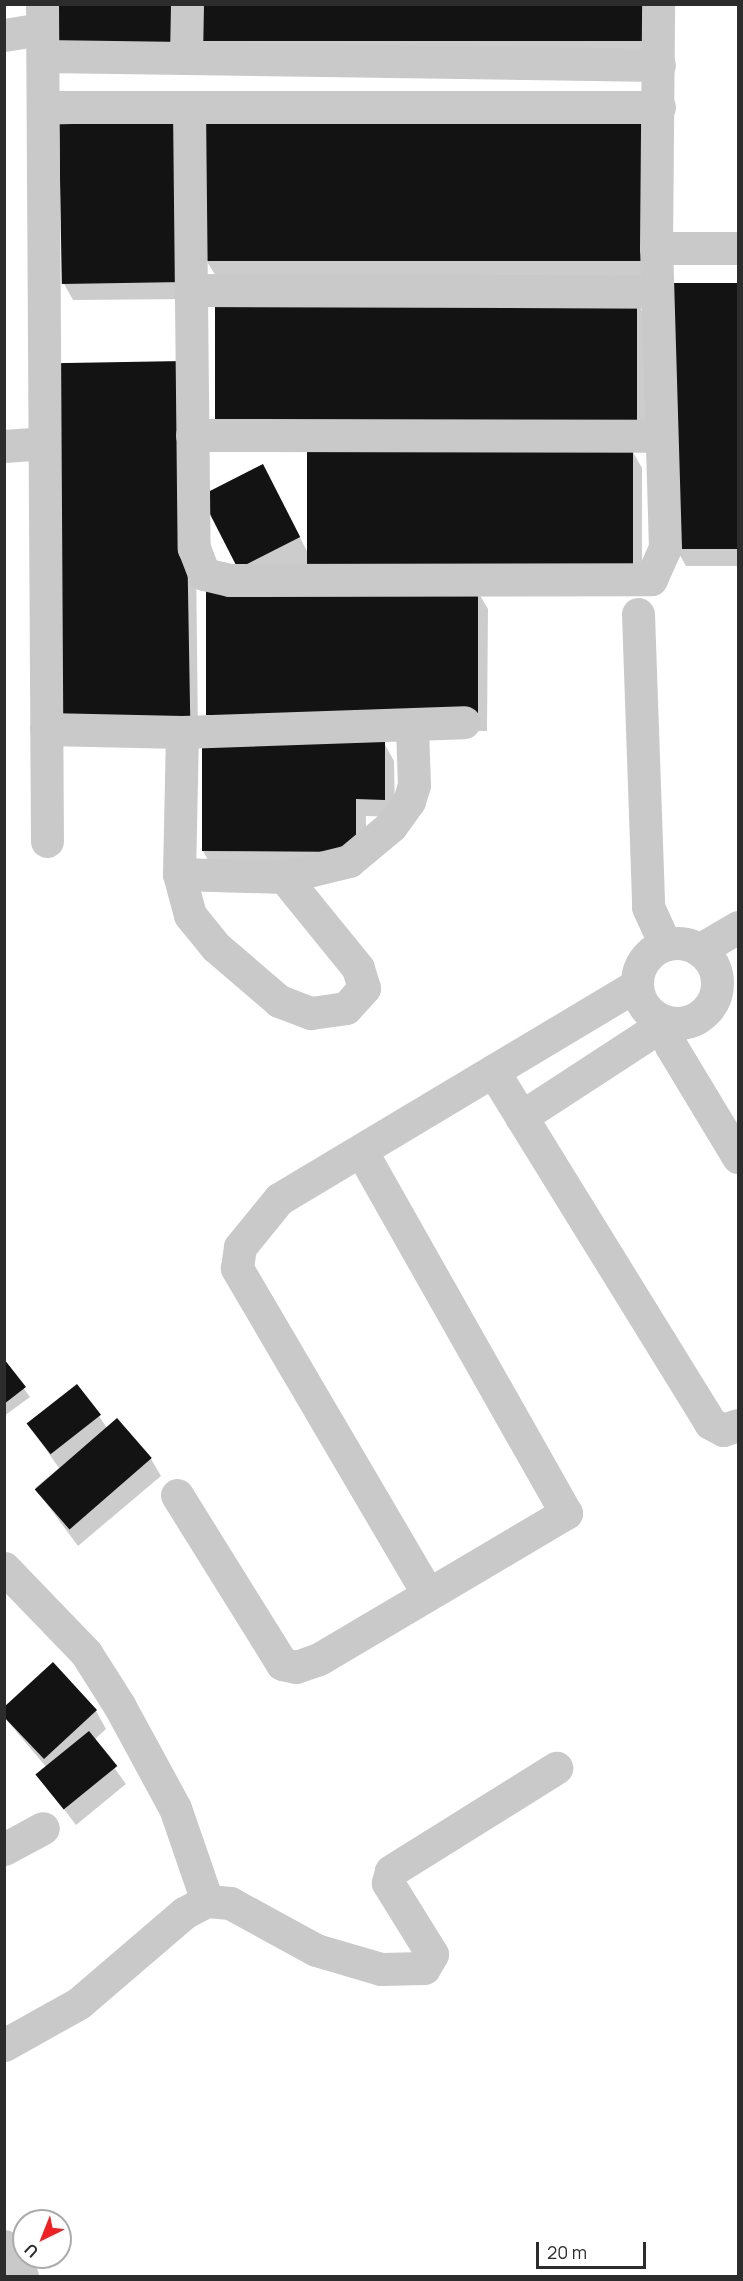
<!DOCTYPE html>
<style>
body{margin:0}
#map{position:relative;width:743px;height:2281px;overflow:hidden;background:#fff;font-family:Manrope,sans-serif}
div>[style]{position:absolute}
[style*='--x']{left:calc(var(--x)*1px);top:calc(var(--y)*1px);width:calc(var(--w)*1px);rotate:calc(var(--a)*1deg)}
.shadow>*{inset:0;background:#0003}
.building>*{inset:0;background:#131313;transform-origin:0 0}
.street>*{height:33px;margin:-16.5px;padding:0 16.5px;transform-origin:16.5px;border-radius:16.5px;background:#c9c9c9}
.street>.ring{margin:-16.5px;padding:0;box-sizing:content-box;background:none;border:33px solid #c9c9c9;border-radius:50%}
span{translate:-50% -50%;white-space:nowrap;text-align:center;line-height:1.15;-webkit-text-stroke:6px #fff;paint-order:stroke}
.frame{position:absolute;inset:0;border:6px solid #2c2c2c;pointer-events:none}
.north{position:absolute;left:12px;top:2209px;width:60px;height:60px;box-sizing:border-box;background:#fff;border:2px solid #ababab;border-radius:50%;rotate:223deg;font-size:16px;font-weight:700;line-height:24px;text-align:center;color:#2c2c2c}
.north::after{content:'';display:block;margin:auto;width:21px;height:27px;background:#f02124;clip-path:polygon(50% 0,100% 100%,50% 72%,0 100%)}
.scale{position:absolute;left:536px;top:2242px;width:110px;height:27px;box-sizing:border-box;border:3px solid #2c2c2c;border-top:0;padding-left:8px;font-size:18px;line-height:21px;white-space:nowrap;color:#2c2c2c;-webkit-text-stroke:4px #fff;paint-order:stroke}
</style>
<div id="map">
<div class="shadow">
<i style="clip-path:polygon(657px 4px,657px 60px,209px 58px,198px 40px)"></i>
<i style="clip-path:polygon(643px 123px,654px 280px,217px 278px,206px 260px)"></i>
<i style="clip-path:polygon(61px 125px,193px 299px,73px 300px,63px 282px)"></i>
<i style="clip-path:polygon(672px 284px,738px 284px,738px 566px,686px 566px,676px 548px)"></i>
<i style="clip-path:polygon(636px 300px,646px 318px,646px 449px,631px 449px,642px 468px,642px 587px,478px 592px,488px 609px,487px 731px,218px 732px,238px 568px,263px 466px,308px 553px)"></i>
<i style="clip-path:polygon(194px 380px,198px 736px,69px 737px)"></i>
<i style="clip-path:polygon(384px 743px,394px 761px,395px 817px,366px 816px,366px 869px,238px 869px,208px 860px,203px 851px)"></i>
<i style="clip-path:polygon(4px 1362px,30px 1397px,4px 1416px)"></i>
<i style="clip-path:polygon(99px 1416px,107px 1428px,151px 1459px,161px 1476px,78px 1546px,35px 1488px,59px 1468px,28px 1424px)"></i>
<i style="clip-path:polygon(53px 1665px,96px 1711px,106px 1729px,94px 1740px,126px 1784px,76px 1825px,38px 1775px,47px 1768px,4px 1717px)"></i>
</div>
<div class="building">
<i style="left:52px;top:4px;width:126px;height:42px"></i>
<i style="left:197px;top:4px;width:451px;height:37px"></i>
<i style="left:205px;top:118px;width:439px;height:143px"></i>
<i style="left:181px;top:122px;width:160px;height:122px;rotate:89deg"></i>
<i style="left:671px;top:283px;width:67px;height:266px"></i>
<i style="left:215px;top:296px;width:422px;height:134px"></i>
<i style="left:184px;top:361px;width:357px;height:132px;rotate:89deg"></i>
<i style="left:307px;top:447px;width:326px;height:122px"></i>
<i style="left:263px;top:464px;width:82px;height:70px;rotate:63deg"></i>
<i style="left:206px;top:590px;width:272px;height:125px"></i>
<i style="clip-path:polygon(202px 741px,385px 742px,385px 800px,356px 799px,356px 852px,202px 851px)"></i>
<i style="clip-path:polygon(4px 1359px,26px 1387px,4px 1404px)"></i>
<i style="left:77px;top:1384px;width:39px;height:64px;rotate:52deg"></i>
<i style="left:117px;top:1418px;width:53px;height:109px;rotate:49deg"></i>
<i style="clip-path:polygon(53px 1662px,97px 1710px,44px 1759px,4px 1717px,4px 1707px)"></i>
<i style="left:89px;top:1731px;width:45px;height:69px;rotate:51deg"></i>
</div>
<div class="street">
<i style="--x:42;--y:4;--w:837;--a:89.66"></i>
<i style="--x:4;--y:35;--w:38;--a:-9"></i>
<i style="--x:43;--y:56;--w:616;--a:0.84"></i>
<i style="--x:186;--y:57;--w:53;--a:-88.9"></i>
<i style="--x:44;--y:107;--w:615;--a:0"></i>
<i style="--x:189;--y:107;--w:441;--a:89.4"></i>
<i style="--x:194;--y:548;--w:28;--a:69"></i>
<i style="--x:204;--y:574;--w:27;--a:13"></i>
<i style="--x:230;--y:580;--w:421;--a:-0.1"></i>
<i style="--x:651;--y:579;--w:34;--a:-66"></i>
<i style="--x:665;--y:548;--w:300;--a:-91.7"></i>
<i style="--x:656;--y:248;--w:244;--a:-89.5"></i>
<i style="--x:656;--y:248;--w:82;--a:0"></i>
<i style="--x:191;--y:290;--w:466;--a:0.2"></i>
<i style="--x:192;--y:435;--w:468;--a:0.1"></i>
<i style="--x:4;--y:446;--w:39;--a:-4"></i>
<i style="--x:638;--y:614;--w:293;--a:88"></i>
<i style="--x:648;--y:907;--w:41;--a:65.3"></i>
<i style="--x:46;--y:729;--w:136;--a:1.3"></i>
<i style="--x:182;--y:732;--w:282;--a:-2"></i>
<i style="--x:182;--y:732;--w:142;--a:91.2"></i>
<i style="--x:179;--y:874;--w:42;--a:75"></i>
<i style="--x:190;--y:915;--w:41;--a:50.9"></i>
<i style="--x:216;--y:947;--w:83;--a:40.6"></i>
<i style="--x:279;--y:1001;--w:34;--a:21"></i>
<i style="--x:311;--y:1013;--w:35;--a:-8"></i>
<i style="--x:346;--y:1008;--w:27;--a:-48"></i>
<i style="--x:364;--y:988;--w:21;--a:-107"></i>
<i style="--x:358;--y:968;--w:117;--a:-129.1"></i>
<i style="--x:179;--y:874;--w:105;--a:1.6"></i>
<i style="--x:284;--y:877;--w:67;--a:-13.8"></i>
<i style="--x:349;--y:861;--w:55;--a:-39.8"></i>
<i style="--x:391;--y:826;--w:31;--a:-54"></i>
<i style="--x:409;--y:801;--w:17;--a:-73"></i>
<i style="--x:414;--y:785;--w:58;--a:-92"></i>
<i class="ring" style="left:637px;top:943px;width:47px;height:47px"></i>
<i style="--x:699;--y:950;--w:45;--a:-30.5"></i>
<i style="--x:493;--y:1071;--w:414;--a:58.3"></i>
<i style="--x:710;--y:1423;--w:15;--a:28"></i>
<i style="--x:723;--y:1430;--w:16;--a:-18"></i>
<i style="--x:521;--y:1117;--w:174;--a:-33.1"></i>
<i style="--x:667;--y:1022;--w:24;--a:81"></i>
<i style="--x:671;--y:1046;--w:130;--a:58.9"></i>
<i style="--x:177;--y:1495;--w:199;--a:58.1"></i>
<i style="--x:282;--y:1664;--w:14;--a:12"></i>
<i style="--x:296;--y:1667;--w:24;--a:-19"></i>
<i style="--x:319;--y:1659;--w:287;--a:-30.6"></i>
<i style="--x:566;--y:1513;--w:416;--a:-119.5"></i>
<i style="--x:4;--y:1568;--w:118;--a:46"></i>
<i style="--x:86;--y:1653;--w:62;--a:57.6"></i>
<i style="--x:119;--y:1705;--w:117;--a:61.5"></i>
<i style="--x:175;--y:1808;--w:98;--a:71"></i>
<i style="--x:428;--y:1594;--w:378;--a:-120.4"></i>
<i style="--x:237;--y:1268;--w:21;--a:-82"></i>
<i style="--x:240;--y:1247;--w:62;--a:-50.9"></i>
<i style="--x:279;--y:1199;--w:417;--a:-30.9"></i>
<i style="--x:4;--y:1849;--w:44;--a:-28.3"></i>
<i style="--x:4;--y:2045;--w:86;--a:-29.2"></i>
<i style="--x:79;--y:2003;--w:138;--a:-40.6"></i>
<i style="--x:184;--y:1913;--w:26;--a:-28"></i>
<i style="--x:207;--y:1901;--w:23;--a:5"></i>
<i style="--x:230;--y:1903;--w:98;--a:28.7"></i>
<i style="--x:316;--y:1950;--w:68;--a:16.3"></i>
<i style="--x:381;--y:1969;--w:43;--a:-1.3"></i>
<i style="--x:424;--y:1968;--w:16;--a:-60"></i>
<i style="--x:432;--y:1954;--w:84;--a:-121.8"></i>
<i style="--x:388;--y:1883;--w:12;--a:-76"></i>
<i style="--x:391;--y:1871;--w:195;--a:-32"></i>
<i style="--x:4;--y:2246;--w:35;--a:59"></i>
</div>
<div class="frame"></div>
<div class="north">U</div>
<div class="scale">20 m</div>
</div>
